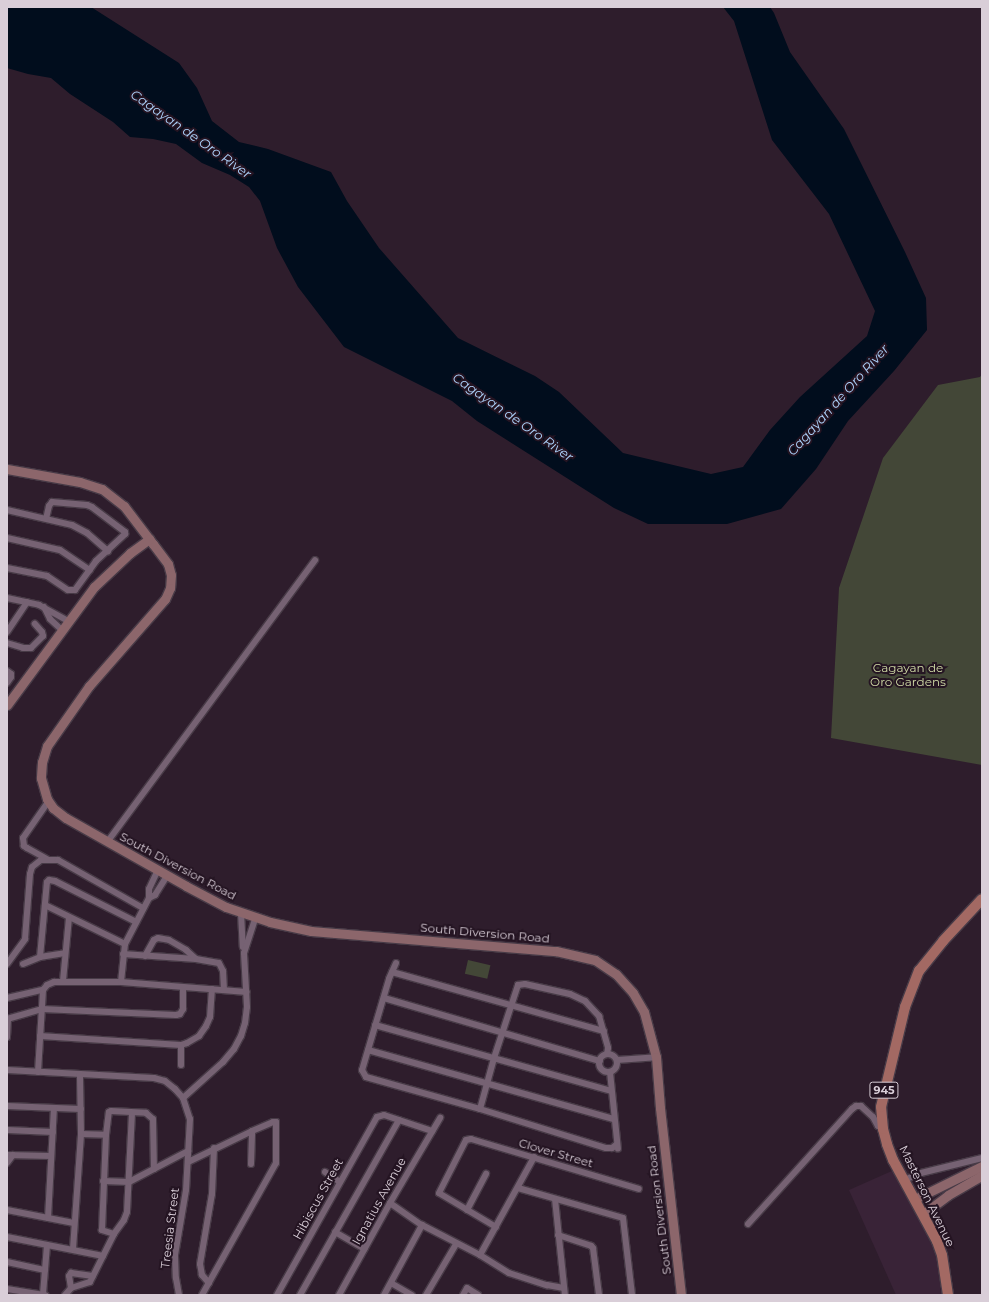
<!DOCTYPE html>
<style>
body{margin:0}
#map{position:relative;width:989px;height:1302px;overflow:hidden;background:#2e1d2c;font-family:Montserrat,sans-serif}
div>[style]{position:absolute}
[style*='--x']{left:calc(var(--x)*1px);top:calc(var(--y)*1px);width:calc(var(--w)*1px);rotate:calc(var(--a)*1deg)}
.built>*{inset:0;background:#392337}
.green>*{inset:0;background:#434737;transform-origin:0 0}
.water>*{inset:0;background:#010d1d}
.roads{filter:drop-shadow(1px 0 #483b47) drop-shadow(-1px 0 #483b47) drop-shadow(0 1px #483b47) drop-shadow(0 -1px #483b47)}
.street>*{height:6px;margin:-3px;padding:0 3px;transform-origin:3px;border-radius:3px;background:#766273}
.street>.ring{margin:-3px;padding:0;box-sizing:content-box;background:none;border:6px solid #766273;border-radius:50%}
.secondary>*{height:9px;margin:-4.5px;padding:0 4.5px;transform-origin:4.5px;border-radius:4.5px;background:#8c666b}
.primary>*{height:10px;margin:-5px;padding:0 5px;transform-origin:5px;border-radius:5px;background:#a36963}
span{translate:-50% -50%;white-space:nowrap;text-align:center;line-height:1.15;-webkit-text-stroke:4px #241422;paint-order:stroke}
.shield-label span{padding:1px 3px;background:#241422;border:1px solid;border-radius:3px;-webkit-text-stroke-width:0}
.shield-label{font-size:11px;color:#d9ced8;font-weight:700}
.park-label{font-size:12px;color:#d0dba6}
.street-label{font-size:12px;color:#d9ced8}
.water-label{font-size:13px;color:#add2fb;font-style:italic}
.frame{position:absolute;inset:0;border:8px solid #d9ced8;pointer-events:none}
</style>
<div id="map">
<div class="built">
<i style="clip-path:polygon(894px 1170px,931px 1239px,936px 1253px,939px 1269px,941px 1295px,896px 1295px,849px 1190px)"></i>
</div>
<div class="green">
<i style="clip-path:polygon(982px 374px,982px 765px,831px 738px,839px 588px,883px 458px,938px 385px,980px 377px)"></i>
<i style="left:468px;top:960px;width:23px;height:14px;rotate:13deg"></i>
</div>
<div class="water">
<i style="clip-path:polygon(7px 7px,91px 7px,179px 63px,197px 88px,212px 121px,239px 142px,268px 149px,331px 172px,347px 201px,379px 248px,458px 338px,535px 376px,559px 392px,623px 453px,711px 474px,743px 467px,770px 430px,800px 397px,867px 336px,875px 311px,829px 214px,772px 140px,734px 21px,723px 7px,770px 7px,774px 13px,790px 52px,844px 129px,905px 252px,926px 298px,927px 330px,894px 371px,848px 421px,816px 469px,781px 509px,727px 524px,648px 524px,614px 508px,477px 421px,452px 401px,344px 347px,298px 287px,277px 248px,260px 201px,249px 187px,230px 175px,202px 163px,176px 144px,153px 139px,130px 137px,113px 122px,70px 94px,51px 78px,28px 74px,7px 68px)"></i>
</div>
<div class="roads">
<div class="street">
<i style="--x:7;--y:510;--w:67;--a:13"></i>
<i style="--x:72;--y:525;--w:17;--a:28"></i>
<i style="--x:87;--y:533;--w:28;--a:41"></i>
<i style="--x:7;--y:538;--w:54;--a:12.8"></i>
<i style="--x:60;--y:550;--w:36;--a:34"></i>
<i style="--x:7;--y:568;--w:41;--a:11.3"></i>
<i style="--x:47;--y:576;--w:25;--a:34"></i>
<i style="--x:68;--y:590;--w:7;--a:0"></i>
<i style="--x:75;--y:590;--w:36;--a:-54"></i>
<i style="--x:96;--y:561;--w:40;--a:-43"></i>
<i style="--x:125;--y:534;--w:2;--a:-90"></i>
<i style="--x:125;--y:532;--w:41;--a:-142.9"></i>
<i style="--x:92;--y:507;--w:5;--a:-158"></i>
<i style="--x:87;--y:505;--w:35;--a:-175"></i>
<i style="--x:52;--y:502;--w:5;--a:127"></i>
<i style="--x:49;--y:506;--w:13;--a:103"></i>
<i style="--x:7;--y:598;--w:33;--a:12"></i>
<i style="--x:39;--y:605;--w:33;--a:29"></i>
<i style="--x:44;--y:607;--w:13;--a:63"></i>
<i style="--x:50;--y:619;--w:16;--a:43"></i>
<i style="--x:7;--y:632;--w:36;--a:-56"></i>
<i style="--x:7;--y:643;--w:17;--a:17"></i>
<i style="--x:23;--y:648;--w:8;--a:0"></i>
<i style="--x:31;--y:648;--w:17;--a:-45"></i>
<i style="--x:43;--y:636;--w:4;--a:-104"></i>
<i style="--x:42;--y:632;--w:11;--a:-131"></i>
<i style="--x:7;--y:671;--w:5;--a:37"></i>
<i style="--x:11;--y:674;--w:3;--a:90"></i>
<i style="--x:11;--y:677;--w:7;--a:124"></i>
<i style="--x:108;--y:841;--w:349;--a:-53.6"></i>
<i style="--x:47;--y:859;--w:23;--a:-151"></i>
<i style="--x:27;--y:848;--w:4;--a:-146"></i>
<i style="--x:24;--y:846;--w:8;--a:-97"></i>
<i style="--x:23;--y:838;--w:44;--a:-55.2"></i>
<i style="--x:149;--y:898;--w:7;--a:-27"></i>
<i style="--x:155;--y:895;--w:22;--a:-58"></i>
<i style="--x:45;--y:905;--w:89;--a:26"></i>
<i style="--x:241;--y:913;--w:34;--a:87"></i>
<i style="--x:123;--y:954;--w:73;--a:3.9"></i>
<i style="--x:196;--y:959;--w:23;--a:10"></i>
<i style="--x:219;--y:963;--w:9;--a:63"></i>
<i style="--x:223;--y:971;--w:19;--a:87"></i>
<i style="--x:145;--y:956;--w:18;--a:-61"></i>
<i style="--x:154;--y:940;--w:4;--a:-27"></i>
<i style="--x:158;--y:938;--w:11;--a:10"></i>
<i style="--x:169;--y:940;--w:20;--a:30"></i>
<i style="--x:186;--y:950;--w:13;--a:42"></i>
<i style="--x:40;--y:957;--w:75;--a:-84.7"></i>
<i style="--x:47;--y:882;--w:3;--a:-45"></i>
<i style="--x:49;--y:880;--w:6;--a:9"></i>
<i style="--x:55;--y:881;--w:91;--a:26.8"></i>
<i style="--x:396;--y:963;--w:17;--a:114"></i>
<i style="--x:389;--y:979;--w:95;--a:106.5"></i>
<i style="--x:362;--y:1070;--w:8;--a:60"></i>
<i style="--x:366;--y:1077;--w:118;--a:15.7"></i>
<i style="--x:480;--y:1109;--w:132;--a:17.2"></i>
<i style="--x:606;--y:1148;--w:6;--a:0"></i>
<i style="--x:612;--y:1148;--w:6;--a:-39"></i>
<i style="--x:7;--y:964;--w:31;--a:-54"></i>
<i style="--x:25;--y:939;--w:65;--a:-85.6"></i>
<i style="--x:30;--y:874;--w:7;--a:-74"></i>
<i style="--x:32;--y:867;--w:11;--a:-38"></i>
<i style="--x:41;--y:860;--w:17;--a:0"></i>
<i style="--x:58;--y:860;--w:98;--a:29.5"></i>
<i style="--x:23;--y:964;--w:18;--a:-22"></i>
<i style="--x:40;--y:957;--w:25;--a:-9"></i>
<i style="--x:392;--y:972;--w:220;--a:15.6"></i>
<i style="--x:63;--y:981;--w:64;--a:-84.6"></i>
<i style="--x:121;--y:982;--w:38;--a:-84"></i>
<i style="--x:125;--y:944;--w:52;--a:-62.4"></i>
<i style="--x:149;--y:898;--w:9;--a:-90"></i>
<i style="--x:149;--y:889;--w:21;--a:-65"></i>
<i style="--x:7;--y:998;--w:37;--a:-13"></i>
<i style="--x:384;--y:998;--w:225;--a:16.3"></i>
<i style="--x:7;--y:1019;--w:36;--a:-16"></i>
<i style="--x:42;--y:1009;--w:134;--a:2.6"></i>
<i style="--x:176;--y:1015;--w:4;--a:-14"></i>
<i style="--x:180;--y:1014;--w:6;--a:-59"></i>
<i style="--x:183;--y:1009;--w:21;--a:-90"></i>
<i style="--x:375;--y:1025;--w:245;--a:15.6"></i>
<i style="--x:40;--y:1036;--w:141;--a:3.7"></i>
<i style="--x:181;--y:1045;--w:6;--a:-18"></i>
<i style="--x:187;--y:1043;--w:14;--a:-30"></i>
<i style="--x:199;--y:1036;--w:12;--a:-55"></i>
<i style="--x:206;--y:1026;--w:10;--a:-66"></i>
<i style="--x:210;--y:1017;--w:28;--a:-86"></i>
<i style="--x:7;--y:1037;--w:18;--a:-87"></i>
<i style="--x:181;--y:1045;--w:20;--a:90"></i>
<i style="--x:368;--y:1050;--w:255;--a:15.7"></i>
<i class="ring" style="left:599px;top:1054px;width:12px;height:12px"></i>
<i style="--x:617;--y:1060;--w:39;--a:-4"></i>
<i style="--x:7;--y:1070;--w:147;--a:3.1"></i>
<i style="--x:154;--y:1078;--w:11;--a:15"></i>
<i style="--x:165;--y:1081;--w:13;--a:39"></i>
<i style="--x:175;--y:1089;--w:12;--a:48"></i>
<i style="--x:183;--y:1098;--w:22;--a:72"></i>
<i style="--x:190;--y:1119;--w:71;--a:93.2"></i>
<i style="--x:186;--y:1190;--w:66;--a:99.6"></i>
<i style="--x:175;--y:1255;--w:23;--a:88"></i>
<i style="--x:176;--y:1278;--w:17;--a:80"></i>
<i style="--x:38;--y:1072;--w:82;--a:-86.5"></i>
<i style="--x:43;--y:990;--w:6;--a:-51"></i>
<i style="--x:47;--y:985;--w:8;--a:-23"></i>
<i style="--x:54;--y:982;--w:67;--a:0"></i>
<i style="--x:121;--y:982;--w:126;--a:4.5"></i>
<i style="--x:610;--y:1072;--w:77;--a:84.1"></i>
<i style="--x:183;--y:1098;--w:54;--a:-42"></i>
<i style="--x:223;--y:1062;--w:17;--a:-50"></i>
<i style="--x:234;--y:1049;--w:15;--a:-62"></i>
<i style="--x:241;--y:1036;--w:14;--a:-73"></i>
<i style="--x:245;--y:1023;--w:16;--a:-83"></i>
<i style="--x:247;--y:1007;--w:54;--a:-93.2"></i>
<i style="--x:244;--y:953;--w:38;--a:-72"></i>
<i style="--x:7;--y:1106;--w:74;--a:2.3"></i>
<i style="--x:480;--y:1109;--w:53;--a:-74.6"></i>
<i style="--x:494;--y:1058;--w:77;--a:-71.8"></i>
<i style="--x:518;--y:985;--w:7;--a:-8"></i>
<i style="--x:525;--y:984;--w:46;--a:12.5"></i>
<i style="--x:570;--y:994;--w:17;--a:25"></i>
<i style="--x:585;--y:1001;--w:21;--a:47"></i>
<i style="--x:599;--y:1016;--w:33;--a:74"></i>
<i style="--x:608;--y:1048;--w:6;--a:99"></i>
<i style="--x:132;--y:1113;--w:99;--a:92.9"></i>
<i style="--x:127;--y:1212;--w:9;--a:111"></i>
<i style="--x:124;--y:1220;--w:17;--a:126"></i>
<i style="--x:114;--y:1234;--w:13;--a:-162"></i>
<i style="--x:102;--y:1230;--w:95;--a:-87.6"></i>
<i style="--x:106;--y:1135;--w:23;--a:-83"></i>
<i style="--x:109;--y:1112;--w:2;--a:-27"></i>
<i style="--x:111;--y:1111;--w:35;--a:3"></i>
<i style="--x:146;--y:1113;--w:9;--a:41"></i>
<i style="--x:153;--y:1119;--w:50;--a:88.9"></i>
<i style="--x:7;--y:1130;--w:46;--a:2.5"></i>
<i style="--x:81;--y:1134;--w:25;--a:2"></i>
<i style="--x:7;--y:1155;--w:44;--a:1.3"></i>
<i style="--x:188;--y:1162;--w:71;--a:-25.8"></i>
<i style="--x:252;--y:1131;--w:23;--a:-23"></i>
<i style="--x:273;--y:1122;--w:3;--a:0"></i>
<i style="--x:276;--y:1122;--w:41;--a:90"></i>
<i style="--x:276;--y:1163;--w:151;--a:119.3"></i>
<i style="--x:7;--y:1163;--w:10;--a:-53"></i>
<i style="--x:251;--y:1164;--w:33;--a:-88"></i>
<i style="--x:325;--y:1172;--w:18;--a:34"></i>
<i style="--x:904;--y:1180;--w:18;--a:-22"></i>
<i style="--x:921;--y:1173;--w:63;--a:-13.8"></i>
<i style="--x:103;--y:1181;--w:26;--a:2"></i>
<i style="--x:129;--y:1182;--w:67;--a:-27.7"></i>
<i style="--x:518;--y:1188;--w:109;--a:15.9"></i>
<i style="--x:623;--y:1218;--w:78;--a:83.3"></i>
<i style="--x:555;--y:1199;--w:97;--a:84.1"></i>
<i style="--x:390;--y:1203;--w:39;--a:35"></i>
<i style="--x:422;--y:1225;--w:65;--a:27.3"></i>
<i style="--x:480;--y:1255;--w:34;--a:32"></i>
<i style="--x:509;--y:1273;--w:40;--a:18"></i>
<i style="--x:547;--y:1285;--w:17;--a:10"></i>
<i style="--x:7;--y:1210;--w:68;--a:11"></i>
<i style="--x:467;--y:1210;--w:41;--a:-62.2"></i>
<i style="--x:48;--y:1218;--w:110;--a:-86.9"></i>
<i style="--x:748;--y:1224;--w:155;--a:-47.9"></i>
<i style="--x:852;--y:1109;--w:5;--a:-37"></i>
<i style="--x:856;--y:1106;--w:5;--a:0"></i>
<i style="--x:861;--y:1106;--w:16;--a:43"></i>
<i style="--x:873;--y:1117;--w:10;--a:61"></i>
<i style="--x:878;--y:1126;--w:6;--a:31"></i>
<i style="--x:496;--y:1227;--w:66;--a:-149.2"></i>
<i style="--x:439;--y:1193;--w:59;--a:-63"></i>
<i style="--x:466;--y:1140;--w:5;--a:-11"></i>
<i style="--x:471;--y:1139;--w:175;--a:16.6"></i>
<i style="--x:335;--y:1232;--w:34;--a:30"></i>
<i style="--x:558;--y:1235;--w:35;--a:18"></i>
<i style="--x:591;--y:1246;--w:3;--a:45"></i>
<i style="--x:593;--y:1248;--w:47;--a:82.7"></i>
<i style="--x:7;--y:1237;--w:98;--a:11.2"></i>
<i style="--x:73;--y:1249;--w:115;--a:-86"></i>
<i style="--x:81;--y:1134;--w:60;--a:-91"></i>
<i style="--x:480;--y:1255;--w:112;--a:-61.1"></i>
<i style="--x:7;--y:1262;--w:39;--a:12"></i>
<i style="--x:209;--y:1283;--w:11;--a:-131"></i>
<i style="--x:202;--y:1275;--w:11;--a:-100"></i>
<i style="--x:200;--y:1264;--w:71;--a:-80.3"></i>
<i style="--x:212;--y:1194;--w:46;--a:-87.5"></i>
<i style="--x:391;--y:1283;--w:24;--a:30"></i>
<i style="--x:71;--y:1288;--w:12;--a:-99"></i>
<i style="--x:69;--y:1276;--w:4;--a:-56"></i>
<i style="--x:71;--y:1273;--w:22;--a:8"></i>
<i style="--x:7;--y:1289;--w:39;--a:9"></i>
<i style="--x:43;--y:1294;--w:49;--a:-85.3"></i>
<i style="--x:65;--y:1295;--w:9;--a:-49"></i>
<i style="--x:71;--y:1288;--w:20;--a:-18"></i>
<i style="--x:90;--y:1282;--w:54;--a:-63.4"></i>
<i style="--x:277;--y:1295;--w:204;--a:-60.7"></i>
<i style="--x:377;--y:1117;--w:7;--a:-16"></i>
<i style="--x:384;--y:1115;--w:51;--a:18.4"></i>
<i style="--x:300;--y:1295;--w:201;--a:-60.5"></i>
<i style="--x:339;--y:1295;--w:105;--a:-61"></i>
<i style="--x:390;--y:1203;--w:99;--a:-59.5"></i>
<i style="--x:384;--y:1295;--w:80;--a:-61.5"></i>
<i style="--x:426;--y:1295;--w:59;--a:-59.5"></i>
<i style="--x:463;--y:1295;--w:8;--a:-60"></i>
<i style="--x:467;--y:1288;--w:13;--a:32"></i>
</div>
<div class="secondary">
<i style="--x:7;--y:469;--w:74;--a:10.1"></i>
<i style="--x:80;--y:482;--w:23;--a:18"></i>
<i style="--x:102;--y:489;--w:28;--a:38"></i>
<i style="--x:124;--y:506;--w:48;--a:52.7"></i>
<i style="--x:153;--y:544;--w:25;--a:53"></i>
<i style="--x:168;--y:564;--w:11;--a:75"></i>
<i style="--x:171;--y:575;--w:13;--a:94"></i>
<i style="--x:170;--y:588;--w:12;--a:114"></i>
<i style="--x:165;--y:599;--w:116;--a:131.1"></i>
<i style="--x:89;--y:686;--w:73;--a:125"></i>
<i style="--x:47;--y:746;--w:17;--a:107"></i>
<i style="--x:42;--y:762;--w:16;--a:94"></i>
<i style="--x:41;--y:778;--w:22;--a:74"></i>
<i style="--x:47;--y:799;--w:11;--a:56"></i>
<i style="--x:53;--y:808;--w:16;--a:38"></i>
<i style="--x:66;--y:818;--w:138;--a:29.5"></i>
<i style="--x:186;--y:886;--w:45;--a:27.7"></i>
<i style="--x:226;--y:907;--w:46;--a:18.8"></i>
<i style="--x:270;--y:922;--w:42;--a:12.4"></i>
<i style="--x:311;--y:931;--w:24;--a:5"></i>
<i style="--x:335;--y:933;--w:222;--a:4.7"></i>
<i style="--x:556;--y:951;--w:40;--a:13"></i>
<i style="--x:595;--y:960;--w:25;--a:34"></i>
<i style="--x:616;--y:974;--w:25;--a:48"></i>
<i style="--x:633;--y:993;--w:22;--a:60"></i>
<i style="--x:644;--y:1012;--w:47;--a:75.1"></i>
<i style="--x:656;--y:1057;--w:51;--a:85.5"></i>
<i style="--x:660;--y:1108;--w:188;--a:83.6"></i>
<i style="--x:7;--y:705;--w:147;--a:-53.6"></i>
<i style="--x:94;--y:587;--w:50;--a:-43.4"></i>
<i style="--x:130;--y:553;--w:24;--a:-36"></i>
<i style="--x:915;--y:1199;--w:75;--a:-26.2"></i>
<i style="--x:923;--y:1214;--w:31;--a:-37"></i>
<i style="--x:948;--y:1195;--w:39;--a:-30"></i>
</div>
<div class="primary">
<i style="--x:948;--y:1295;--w:40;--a:-98.5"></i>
<i style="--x:942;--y:1255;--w:15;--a:-110"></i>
<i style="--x:937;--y:1241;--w:92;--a:-118.5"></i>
<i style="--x:893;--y:1160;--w:17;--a:-111"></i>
<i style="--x:887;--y:1144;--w:16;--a:-105"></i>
<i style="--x:883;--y:1129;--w:22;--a:-95"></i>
<i style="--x:881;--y:1107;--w:103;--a:-76.5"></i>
<i style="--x:905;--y:1007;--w:39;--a:-69"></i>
<i style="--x:919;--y:971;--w:38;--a:-51"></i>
<i style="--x:943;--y:941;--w:57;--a:-47.1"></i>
</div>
</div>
<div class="shield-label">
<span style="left:884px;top:1090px">945</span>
</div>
<div class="park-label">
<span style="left:908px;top:675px">Cagayan de<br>Oro Gardens</span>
</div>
<div class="street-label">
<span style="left:178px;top:866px;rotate:28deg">South Diversion Road</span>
<span style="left:485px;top:933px;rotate:5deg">South Diversion Road</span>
<span style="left:556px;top:1153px;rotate:16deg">Clover Street</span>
<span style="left:927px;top:1196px;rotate:64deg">Masterson Avenue</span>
<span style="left:318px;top:1199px;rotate:-61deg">Hibiscus Street</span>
<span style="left:379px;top:1201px;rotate:-61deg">Ignatius Avenue</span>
<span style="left:659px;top:1210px;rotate:-97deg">South Diversion Road</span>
<span style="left:170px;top:1228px;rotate:-83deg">Treesia Street</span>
</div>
<div class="water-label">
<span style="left:191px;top:134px;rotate:35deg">Cagayan de Oro River</span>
<span style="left:838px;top:400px;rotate:-48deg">Cagayan de Oro River</span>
<span style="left:513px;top:417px;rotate:35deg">Cagayan de Oro River</span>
</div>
<div class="frame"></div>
</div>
